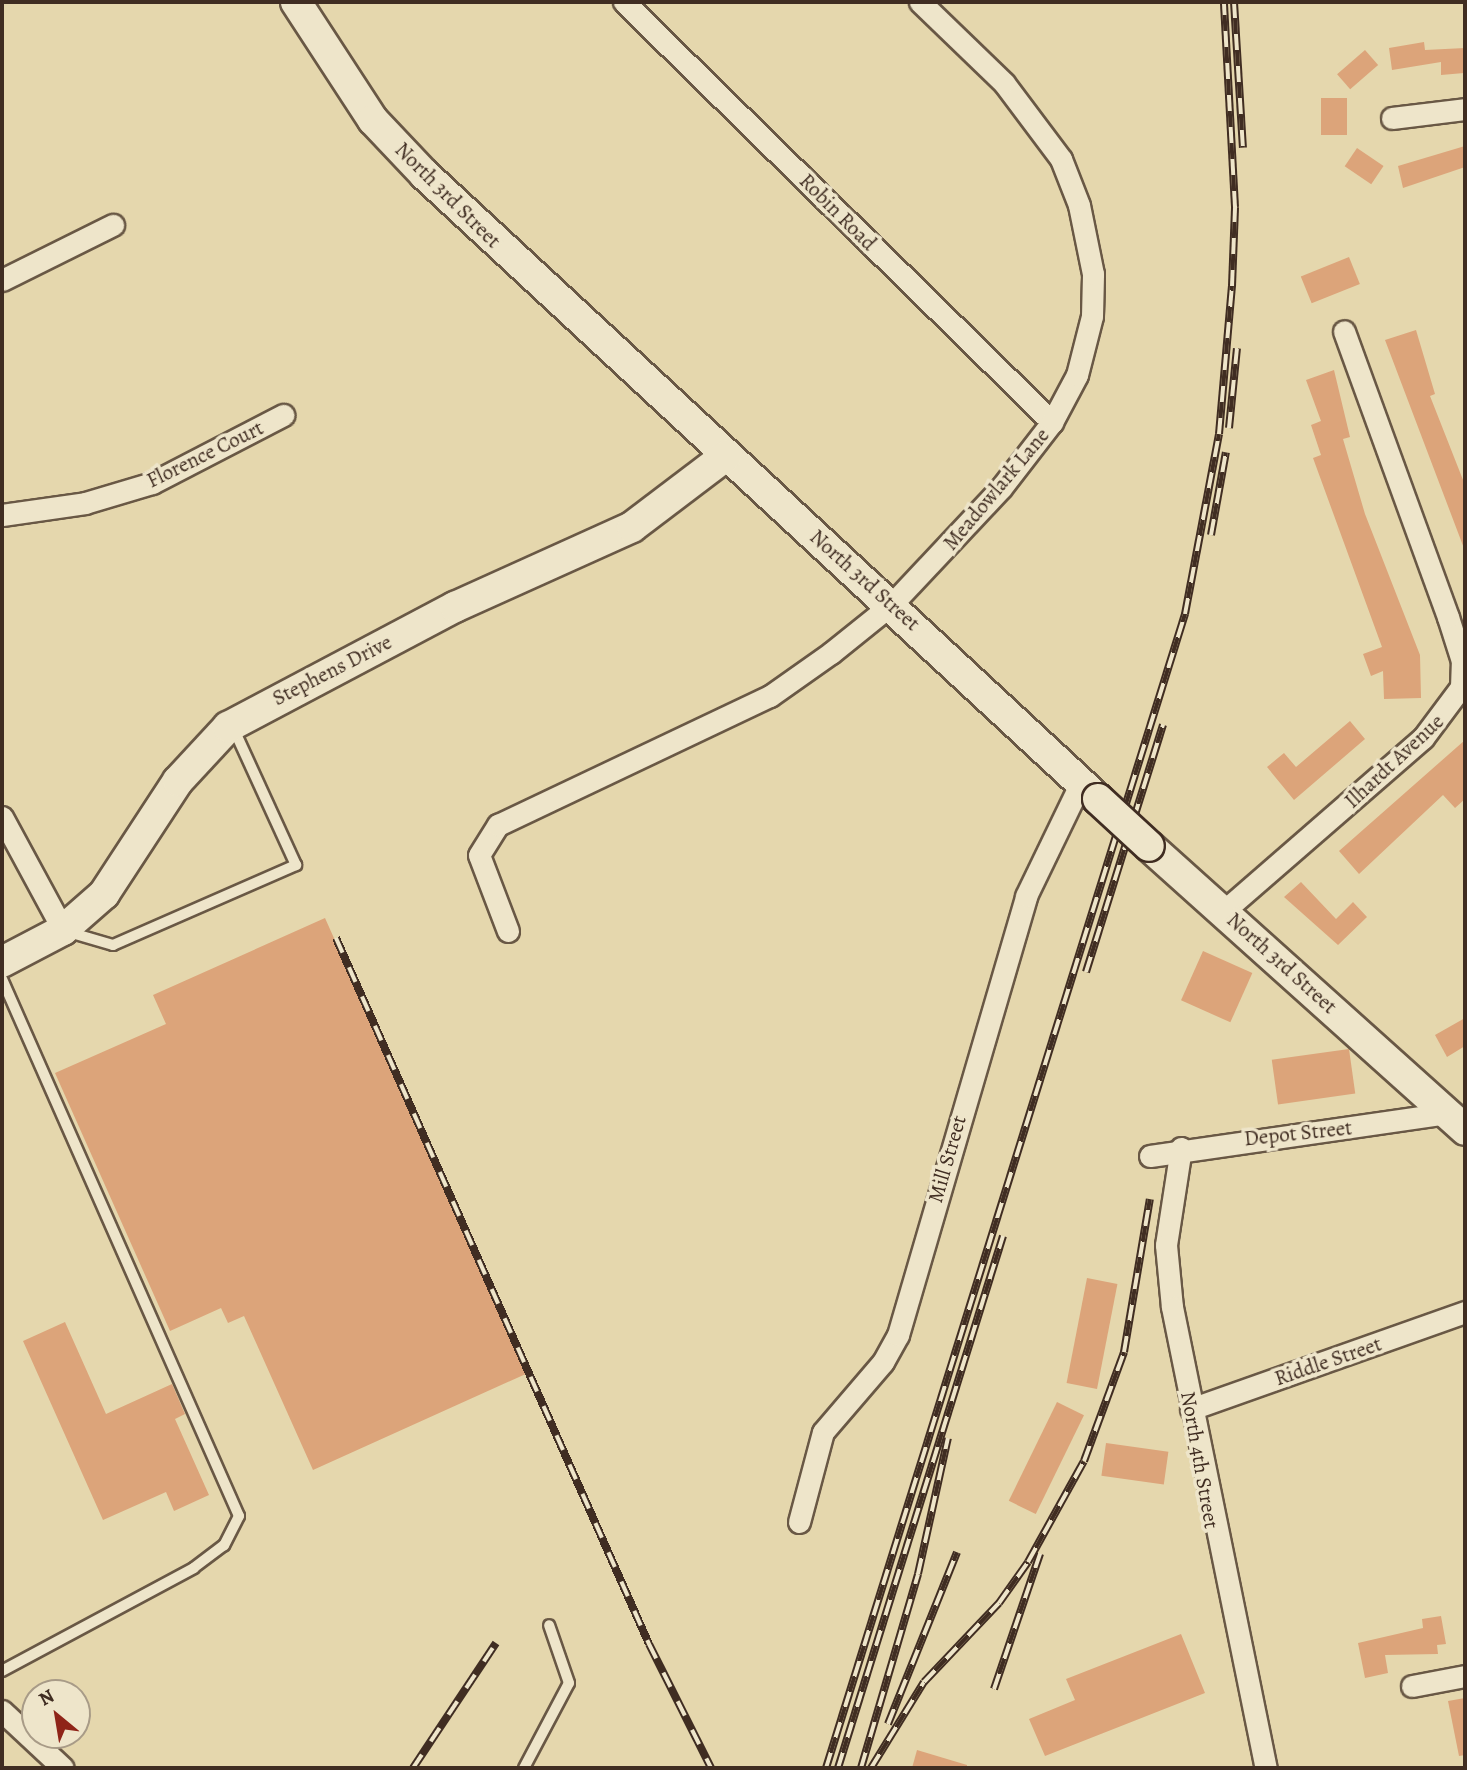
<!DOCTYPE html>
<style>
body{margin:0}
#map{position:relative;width:1467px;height:1770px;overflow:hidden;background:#e5d7ad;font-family:Alegreya,serif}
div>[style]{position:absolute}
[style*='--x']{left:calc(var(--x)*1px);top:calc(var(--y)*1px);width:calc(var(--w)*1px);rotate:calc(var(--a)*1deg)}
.building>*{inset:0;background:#dca47a;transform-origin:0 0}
.roads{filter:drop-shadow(2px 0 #695845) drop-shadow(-2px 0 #695845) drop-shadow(0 2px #695845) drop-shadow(0 -2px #695845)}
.lane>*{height:10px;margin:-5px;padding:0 5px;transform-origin:5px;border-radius:5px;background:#eee5ca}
.street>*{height:21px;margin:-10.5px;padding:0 10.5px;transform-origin:10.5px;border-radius:10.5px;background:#eee5ca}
.secondary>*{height:30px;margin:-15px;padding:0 15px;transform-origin:15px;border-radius:15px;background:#eee5ca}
.rail>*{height:8px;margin-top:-4px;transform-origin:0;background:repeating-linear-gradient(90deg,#eee5ca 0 16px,#402d22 0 32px);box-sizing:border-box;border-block:2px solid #402d22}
.bridges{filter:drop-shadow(2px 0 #402d22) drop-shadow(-2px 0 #402d22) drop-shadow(0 2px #402d22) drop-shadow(0 -2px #402d22)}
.secondary-bridge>*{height:30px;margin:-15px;padding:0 15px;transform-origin:15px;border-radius:15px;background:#eee5ca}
span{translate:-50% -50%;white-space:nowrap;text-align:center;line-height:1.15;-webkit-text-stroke:7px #eee5ca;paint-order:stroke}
.street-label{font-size:21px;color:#402d22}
.frame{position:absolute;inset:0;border:4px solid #402d22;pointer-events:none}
.north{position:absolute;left:21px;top:1679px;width:70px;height:70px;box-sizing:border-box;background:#eee5ca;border:2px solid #a89b87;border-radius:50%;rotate:330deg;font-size:19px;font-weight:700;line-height:28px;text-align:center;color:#402d22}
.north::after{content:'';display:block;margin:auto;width:24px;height:32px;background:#8f2418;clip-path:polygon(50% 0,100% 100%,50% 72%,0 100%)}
</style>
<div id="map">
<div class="building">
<i style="clip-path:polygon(1424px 42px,1425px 50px,1465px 48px,1464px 73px,1441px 75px,1441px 62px,1392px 70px,1389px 48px)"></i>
<i style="left:1365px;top:50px;width:20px;height:37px;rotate:49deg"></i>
<i style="left:1347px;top:98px;width:37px;height:26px;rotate:90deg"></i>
<i style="clip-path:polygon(1465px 146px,1465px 167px,1403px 188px,1398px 166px)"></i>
<i style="left:1357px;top:148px;width:32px;height:22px;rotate:34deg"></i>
<i style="left:1349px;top:257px;width:29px;height:52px;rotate:68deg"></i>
<i style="clip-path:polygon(1416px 330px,1435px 394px,1430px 396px,1465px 485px,1465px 551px,1385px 340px)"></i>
<i style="clip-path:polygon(1334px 370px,1350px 437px,1343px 439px,1365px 514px,1420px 655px,1421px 698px,1384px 699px,1383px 671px,1371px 676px,1363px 654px,1382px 647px,1313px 458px,1321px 455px,1311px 425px,1321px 421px,1306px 380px)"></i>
<i style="clip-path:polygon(1350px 721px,1365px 739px,1294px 800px,1267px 767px,1284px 753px,1296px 767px)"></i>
<i style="clip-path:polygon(1465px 740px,1465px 799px,1455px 808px,1443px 795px,1359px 874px,1339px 851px)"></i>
<i style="clip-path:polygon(1301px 882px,1336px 919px,1353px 902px,1367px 917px,1338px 945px,1284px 897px)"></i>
<i style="clip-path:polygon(325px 918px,528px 1373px,313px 1470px,244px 1316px,228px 1323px,221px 1308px,170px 1331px,55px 1073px,166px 1024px,153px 995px)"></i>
<i style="left:1203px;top:951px;width:54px;height:54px;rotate:24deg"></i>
<i style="clip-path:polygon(1465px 1018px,1465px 1046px,1447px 1057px,1435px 1035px)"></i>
<i style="left:1349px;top:1049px;width:45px;height:78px;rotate:82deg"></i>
<i style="left:1087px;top:1278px;width:31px;height:107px;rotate:11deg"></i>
<i style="clip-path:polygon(65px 1322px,106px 1414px,172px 1384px,185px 1414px,175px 1419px,209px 1495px,174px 1511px,166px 1492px,103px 1520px,23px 1341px)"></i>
<i style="left:1057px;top:1402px;width:30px;height:110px;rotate:26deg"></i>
<i style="left:1106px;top:1443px;width:63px;height:33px;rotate:8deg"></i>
<i style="clip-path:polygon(1441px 1616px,1446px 1644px,1437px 1645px,1438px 1654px,1385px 1655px,1388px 1673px,1365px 1678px,1358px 1643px,1423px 1628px,1422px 1619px)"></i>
<i style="clip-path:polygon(1181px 1634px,1205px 1693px,1045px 1756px,1029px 1719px,1075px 1700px,1066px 1679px)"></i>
<i style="clip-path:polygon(1465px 1698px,1465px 1755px,1459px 1756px,1448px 1701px)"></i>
<i style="clip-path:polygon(917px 1750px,967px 1765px,967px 1768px,912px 1768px)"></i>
</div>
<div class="roads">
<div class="lane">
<i style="--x:65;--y:931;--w:50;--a:16.3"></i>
<i style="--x:113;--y:945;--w:200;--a:-23.6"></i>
<i style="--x:296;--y:865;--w:154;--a:-114.6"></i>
<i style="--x:2;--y:979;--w:587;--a:66.19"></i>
<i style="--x:239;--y:1516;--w:33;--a:117"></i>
<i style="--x:224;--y:1545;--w:38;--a:143"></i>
<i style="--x:194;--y:1568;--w:218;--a:151.8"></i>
<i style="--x:524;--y:1768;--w:96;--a:-62.1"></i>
<i style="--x:569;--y:1683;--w:61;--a:-109"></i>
</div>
<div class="street">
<i style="--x:624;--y:2;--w:600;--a:44.46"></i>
<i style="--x:1392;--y:118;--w:74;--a:-7"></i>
<i style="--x:2;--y:280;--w:124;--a:-26.4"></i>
<i style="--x:2;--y:515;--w:84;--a:-8.2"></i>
<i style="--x:85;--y:503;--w:70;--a:-16.6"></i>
<i style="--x:152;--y:483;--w:148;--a:-27.4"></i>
<i style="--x:2;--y:817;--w:128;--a:61.6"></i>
<i style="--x:1225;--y:910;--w:262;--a:-41"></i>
<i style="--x:1423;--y:738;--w:64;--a:-53.3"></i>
<i style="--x:1461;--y:687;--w:26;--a:-88"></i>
<i style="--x:1462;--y:661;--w:46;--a:-107.7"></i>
<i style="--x:1448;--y:617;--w:304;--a:-110"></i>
<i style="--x:508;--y:931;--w:81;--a:-110.9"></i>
<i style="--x:479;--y:855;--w:36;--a:-58"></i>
<i style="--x:498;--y:825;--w:301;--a:-25.4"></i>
<i style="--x:770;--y:696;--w:75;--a:-35.2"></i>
<i style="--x:831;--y:653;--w:78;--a:-38.8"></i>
<i style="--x:892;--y:604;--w:159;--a:-46.8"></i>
<i style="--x:1001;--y:488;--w:83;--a:-52.3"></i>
<i style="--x:1052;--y:422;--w:53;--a:-62"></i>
<i style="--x:1077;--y:375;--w:61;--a:-75.7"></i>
<i style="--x:1092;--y:316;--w:42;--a:-88.6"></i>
<i style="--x:1093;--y:274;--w:70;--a:-101.5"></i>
<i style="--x:1079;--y:205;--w:49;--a:-111.4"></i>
<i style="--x:1061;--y:159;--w:95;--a:-126.9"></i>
<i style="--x:1004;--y:83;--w:117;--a:-136"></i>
<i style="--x:1181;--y:1148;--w:98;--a:98.8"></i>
<i style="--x:1166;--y:1245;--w:62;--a:84.5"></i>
<i style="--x:1172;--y:1307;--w:470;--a:78.5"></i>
<i style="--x:1150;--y:1156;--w:300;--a:-8.2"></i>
<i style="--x:1191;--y:1409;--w:291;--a:-19.5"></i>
<i style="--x:799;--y:1522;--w:93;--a:-75.1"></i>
<i style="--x:823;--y:1432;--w:92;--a:-49.4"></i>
<i style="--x:883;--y:1362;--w:31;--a:-61"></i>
<i style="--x:898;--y:1335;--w:457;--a:-73.7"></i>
<i style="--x:1026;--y:896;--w:127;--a:-64.2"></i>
<i style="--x:1412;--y:1686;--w:54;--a:-10.7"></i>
<i style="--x:2;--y:1711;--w:83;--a:43.1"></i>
</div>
<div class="secondary">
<i style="--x:296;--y:2;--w:141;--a:56.9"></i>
<i style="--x:373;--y:120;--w:74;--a:46.6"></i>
<i style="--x:424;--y:174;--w:919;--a:42.84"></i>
<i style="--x:1149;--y:846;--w:425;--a:41.9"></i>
<i style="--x:2;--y:962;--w:69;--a:-27.7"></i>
<i style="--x:63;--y:930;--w:55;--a:-41.3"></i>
<i style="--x:104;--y:894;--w:135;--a:-56.8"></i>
<i style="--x:178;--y:781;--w:74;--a:-47.2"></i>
<i style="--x:228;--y:727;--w:257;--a:-27.9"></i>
<i style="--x:455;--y:607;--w:194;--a:-24.3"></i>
<i style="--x:632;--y:527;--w:119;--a:-37.2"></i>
</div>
</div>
<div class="rail">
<i style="--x:1234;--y:2;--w:146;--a:86.5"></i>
<i style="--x:1229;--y:428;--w:80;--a:-84.3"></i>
<i style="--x:1211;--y:535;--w:84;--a:-79.8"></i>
<i style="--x:336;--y:938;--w:772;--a:66.09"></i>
<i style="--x:649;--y:1644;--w:139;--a:63.4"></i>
<i style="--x:1086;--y:972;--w:259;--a:-72.7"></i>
<i style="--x:994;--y:1689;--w:143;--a:-71.2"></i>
<i style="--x:888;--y:1724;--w:185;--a:-68.1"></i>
<i style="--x:413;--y:1768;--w:150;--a:-56.4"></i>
<i style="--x:826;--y:1768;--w:1209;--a:-72.72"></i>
<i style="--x:1185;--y:614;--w:183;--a:-79.3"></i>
<i style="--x:1219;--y:434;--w:149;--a:-85"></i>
<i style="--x:1232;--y:286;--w:79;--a:-87.8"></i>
<i style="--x:1235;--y:207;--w:205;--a:-93.1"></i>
<i style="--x:838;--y:1768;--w:557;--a:-72.77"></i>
<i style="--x:861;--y:1768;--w:202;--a:-73.6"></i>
<i style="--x:918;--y:1574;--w:139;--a:-77.6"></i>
<i style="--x:871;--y:1768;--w:101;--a:-58.4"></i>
<i style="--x:924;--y:1682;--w:109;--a:-46.5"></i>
<i style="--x:999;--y:1603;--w:50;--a:-54.7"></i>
<i style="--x:1028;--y:1562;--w:115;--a:-61"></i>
<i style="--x:1084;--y:1461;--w:116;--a:-69.8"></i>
<i style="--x:1124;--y:1352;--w:155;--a:-80.4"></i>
</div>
<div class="bridges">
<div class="secondary-bridge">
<i style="--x:1098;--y:799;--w:69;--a:42.7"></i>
</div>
</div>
<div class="street-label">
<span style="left:448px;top:195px;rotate:45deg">North 3rd Street</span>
<span style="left:838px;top:212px;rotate:45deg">Robin Road</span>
<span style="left:205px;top:454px;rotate:-26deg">Florence Court</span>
<span style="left:996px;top:489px;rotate:-50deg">Meadowlark Lane</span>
<span style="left:865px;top:580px;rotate:42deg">North 3rd Street</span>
<span style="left:332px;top:670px;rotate:-27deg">Stephens Drive</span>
<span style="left:1394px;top:761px;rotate:-43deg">Ilhardt Avenue</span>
<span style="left:1282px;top:963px;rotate:42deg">North 3rd Street</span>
<span style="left:1298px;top:1133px;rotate:-6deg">Depot Street</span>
<span style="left:947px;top:1159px;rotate:-74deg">Mill Street</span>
<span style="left:1328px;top:1361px;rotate:-19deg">Riddle Street</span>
<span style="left:1200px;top:1460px;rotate:80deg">North 4th Street</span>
</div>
<div class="frame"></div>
<div class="north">N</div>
</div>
